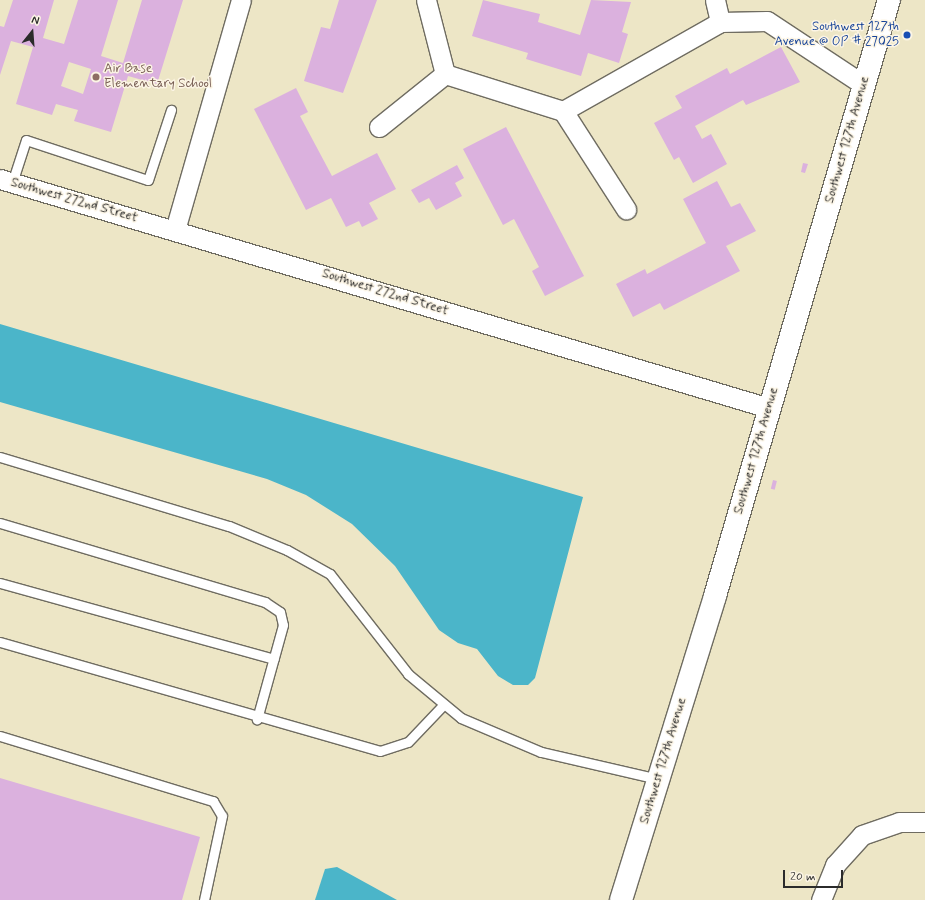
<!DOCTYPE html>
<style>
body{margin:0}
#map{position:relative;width:925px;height:900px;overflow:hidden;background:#ede6c6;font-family:Mynerve,sans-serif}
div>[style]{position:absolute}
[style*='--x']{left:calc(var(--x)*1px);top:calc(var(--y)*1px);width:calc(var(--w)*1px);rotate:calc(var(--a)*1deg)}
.water>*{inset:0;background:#4bb5c9}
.building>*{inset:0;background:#dbb1de;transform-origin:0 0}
.roads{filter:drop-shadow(1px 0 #6f6c61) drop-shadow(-1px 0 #6f6c61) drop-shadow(0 1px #6f6c61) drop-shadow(0 -1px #6f6c61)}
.service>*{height:9px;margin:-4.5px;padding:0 4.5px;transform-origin:4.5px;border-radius:4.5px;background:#fff}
.minor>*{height:19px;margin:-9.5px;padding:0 9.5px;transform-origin:9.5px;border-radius:9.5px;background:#fff}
.secondary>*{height:22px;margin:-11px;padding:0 11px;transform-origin:11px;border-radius:11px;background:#fff}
.dots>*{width:11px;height:11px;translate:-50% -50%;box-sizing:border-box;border:2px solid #fcf5e5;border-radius:50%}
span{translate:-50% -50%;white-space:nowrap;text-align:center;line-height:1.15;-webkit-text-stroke:3px #fcf5e5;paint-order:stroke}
.transit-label{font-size:13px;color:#164399}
.right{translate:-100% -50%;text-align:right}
.education-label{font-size:13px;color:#785e54}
.left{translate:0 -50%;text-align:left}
.street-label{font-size:13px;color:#2b2b2b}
.north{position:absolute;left:12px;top:12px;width:40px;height:40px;-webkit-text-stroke:3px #fcf5e5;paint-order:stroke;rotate:17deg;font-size:11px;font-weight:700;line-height:16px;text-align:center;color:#2b2b2b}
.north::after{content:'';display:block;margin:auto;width:14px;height:18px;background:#2b2b2b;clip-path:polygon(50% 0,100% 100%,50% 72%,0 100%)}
.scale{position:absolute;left:783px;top:870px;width:60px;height:18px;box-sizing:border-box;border:2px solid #2b2b2b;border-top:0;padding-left:5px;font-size:12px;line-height:14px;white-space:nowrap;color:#2b2b2b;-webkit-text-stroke:3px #fcf5e5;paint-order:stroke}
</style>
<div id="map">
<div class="water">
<i style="clip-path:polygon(0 324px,583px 497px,535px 678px,528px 685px,513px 685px,498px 676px,477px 649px,458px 643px,439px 630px,395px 566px,352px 524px,306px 495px,267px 479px,0 402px)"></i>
<i style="clip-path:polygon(337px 867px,397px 900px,315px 900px,325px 869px)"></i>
</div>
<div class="building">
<i style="clip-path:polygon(evenodd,13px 0,54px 0,43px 38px,64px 44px,78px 0,118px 0,101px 56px,123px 63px,142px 0,183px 0,157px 84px,128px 76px,111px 132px,74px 121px,78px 110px,56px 104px,52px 115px,16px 104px,33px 47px,11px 41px,0 75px,0 26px,4px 27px,13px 0,69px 62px,91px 69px,83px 94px,61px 86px,69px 62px)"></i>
<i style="clip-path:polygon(339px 0,377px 0,343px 93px,304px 81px,321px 27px,330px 29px)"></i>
<i style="clip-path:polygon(483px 0,540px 14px,538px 22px,580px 35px,591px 0,631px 2px,622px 32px,628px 34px,619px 63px,588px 53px,581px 76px,526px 59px,528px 53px,472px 36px)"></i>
<i style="clip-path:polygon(781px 47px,800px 82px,746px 105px,743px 100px,695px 126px,702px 139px,711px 134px,727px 164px,693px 183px,679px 157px,674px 160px,654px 123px,682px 108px,675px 96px,727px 68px,730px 74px)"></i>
<i style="clip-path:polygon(296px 88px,308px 112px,300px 116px,332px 176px,377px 153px,396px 189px,369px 203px,378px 219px,362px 227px,359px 221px,346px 227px,331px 198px,306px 210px,254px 109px)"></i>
<i style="clip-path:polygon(506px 127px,584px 276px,545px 296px,532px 271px,539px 267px,514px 219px,503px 225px,463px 149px)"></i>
<i style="clip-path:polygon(803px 163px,808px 164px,805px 173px,801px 172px)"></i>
<i style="clip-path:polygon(457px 165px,464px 178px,455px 183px,462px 196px,436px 210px,429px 198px,419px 203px,411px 190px)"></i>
<i style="clip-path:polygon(717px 181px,731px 207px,740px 203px,756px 231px,726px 246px,740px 271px,664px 310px,660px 303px,633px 317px,616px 284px,645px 269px,647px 274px,706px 243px,683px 199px)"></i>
<i style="left:773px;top:480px;width:4px;height:9px;rotate:14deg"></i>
<i style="clip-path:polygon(0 778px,200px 837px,182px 900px,0 900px)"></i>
</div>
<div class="roads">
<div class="service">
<i style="--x:12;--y:183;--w:45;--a:-72"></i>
<i style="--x:26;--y:140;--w:128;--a:18.2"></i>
<i style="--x:148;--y:180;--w:74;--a:-71.8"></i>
<i style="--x:0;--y:457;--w:239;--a:16.8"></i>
<i style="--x:229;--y:526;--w:63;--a:22.5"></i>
<i style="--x:287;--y:550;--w:49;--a:29.2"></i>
<i style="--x:330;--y:574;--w:127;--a:52"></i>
<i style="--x:408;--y:674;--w:69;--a:39.7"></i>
<i style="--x:461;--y:718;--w:87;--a:23"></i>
<i style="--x:541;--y:752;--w:120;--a:13"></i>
<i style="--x:0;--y:523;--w:277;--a:16.6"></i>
<i style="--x:265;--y:602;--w:18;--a:34"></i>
<i style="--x:280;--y:612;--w:13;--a:77"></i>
<i style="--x:283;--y:625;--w:98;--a:105.5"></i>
<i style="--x:0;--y:583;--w:284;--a:15.5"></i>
<i style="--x:0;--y:642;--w:395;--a:16"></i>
<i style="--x:380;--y:751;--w:29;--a:-18"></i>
<i style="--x:408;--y:742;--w:52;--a:-46.5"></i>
<i style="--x:0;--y:736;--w:223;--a:17"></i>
<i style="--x:213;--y:801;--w:17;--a:59"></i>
<i style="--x:222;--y:816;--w:86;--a:102.1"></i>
</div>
<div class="minor">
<i style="--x:426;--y:0;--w:76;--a:75.6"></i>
<i style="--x:715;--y:0;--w:23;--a:77"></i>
<i style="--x:563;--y:111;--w:180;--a:-29.5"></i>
<i style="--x:720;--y:22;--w:47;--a:-1.2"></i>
<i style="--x:767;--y:21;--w:116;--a:33.4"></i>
<i style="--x:379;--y:127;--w:85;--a:-38.8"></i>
<i style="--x:445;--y:74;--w:124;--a:17.4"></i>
<i style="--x:563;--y:111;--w:117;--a:57.3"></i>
<i style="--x:0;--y:179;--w:802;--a:16.58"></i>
<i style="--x:175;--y:230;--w:239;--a:-74"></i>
<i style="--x:821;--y:900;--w:38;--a:-68"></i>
<i style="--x:835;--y:865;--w:40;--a:-48"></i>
<i style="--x:862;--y:835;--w:39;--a:-19"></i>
<i style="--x:899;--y:822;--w:26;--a:0"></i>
</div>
<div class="secondary">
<i style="--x:621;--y:900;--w:318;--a:-72.8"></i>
<i style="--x:715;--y:596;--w:621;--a:-73.73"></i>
</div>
</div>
<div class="dots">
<i style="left:907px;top:35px;background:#1a4fb4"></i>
<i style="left:96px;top:77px;background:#8d6e63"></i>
</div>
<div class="transit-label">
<span class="right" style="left:899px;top:35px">Southwest 127th<br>Avenue @ OP # 27025</span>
</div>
<div class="education-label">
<span class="left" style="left:104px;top:77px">Air Base<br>Elementary School</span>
</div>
<div class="street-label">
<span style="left:848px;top:140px;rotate:-74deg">Southwest 127th Avenue</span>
<span style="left:74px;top:201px;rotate:16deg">Southwest 272nd Street</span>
<span style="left:385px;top:293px;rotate:17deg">Southwest 272nd Street</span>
<span style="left:757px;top:451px;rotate:-74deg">Southwest 127th Avenue</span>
<span style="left:664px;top:761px;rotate:-73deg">Southwest 127th Avenue</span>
</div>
<div class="north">N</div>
<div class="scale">20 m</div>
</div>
